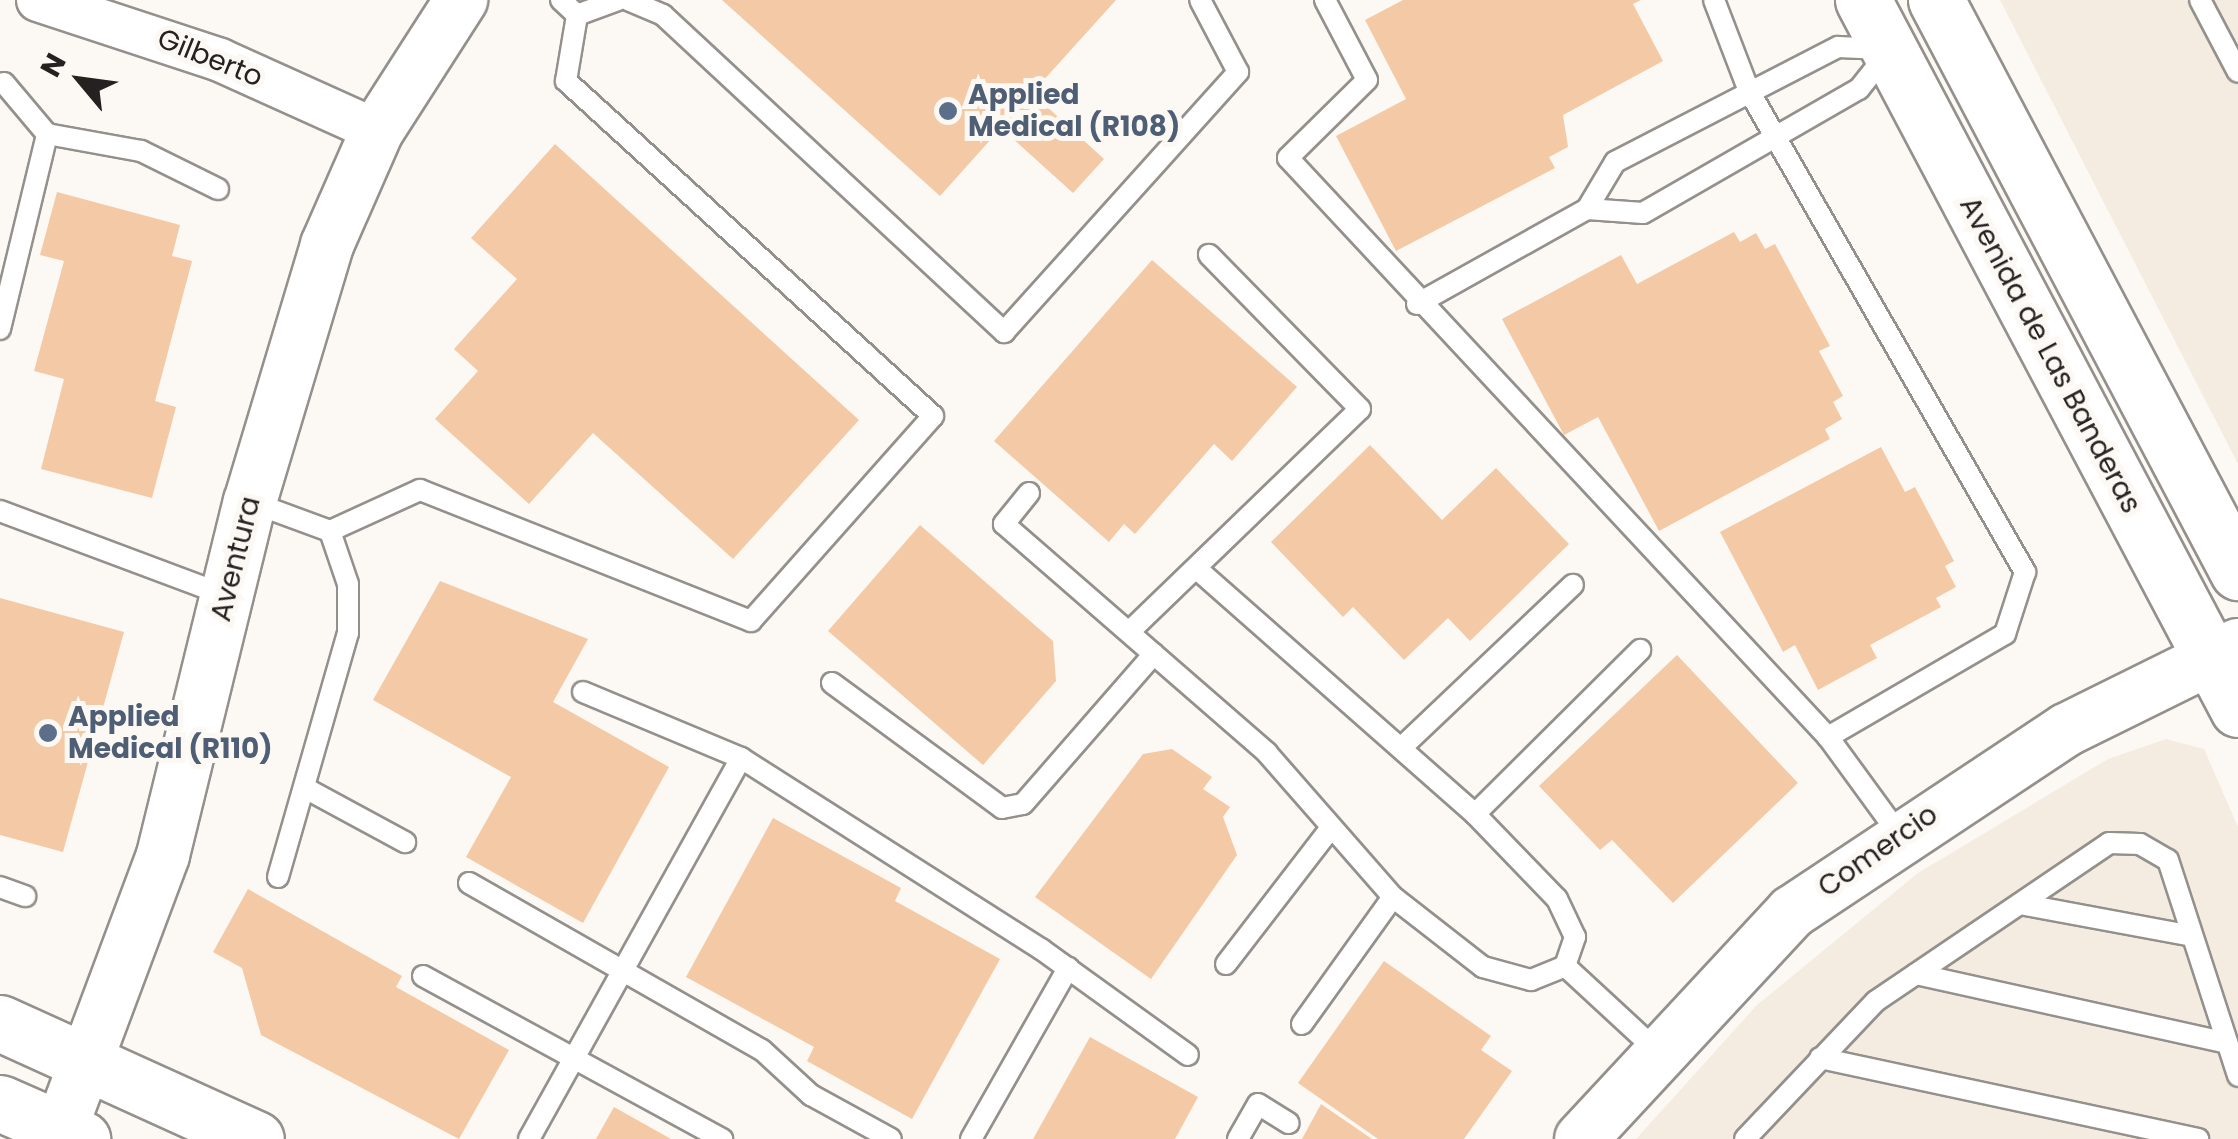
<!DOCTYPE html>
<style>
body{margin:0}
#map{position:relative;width:2238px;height:1139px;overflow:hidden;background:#fcf8f3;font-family:Poppins,sans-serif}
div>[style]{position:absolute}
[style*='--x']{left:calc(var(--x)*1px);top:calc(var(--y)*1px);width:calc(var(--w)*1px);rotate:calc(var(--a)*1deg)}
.built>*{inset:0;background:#f4ece1}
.building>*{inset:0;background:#f4caa6}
.roads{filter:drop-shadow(2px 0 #94908c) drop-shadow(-2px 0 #94908c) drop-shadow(0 2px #94908c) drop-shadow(0 -2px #94908c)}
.service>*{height:20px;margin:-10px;padding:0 10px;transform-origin:10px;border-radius:10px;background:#fff}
.minor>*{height:42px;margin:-21px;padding:0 21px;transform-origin:21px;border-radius:21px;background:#fff}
.tertiary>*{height:52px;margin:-26px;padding:0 26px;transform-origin:26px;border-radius:26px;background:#fff}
.secondary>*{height:55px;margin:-27.5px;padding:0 27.5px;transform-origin:27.5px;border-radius:27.5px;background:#fff}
.dots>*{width:28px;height:28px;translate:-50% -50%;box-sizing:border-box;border:5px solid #fcf8f3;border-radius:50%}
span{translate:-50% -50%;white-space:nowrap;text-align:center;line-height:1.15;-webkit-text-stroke:10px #fcf8f3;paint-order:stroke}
.street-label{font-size:28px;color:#232220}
.service-label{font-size:28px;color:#4e5e75;font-weight:700}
.left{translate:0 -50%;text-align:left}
.north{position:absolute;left:30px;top:30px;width:100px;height:100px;-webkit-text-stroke:8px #fcf8f3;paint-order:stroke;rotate:299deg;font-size:28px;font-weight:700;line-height:40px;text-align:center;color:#232220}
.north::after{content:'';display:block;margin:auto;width:35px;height:45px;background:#232220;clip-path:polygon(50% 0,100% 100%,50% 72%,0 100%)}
</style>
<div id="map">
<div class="built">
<i style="clip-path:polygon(2000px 0,2238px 0,2238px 464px)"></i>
<i style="clip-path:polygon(2166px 739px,2204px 749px,2238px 827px,2238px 1139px,1636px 1139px,1757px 1005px,1918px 873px,2108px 759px)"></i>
</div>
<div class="building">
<i style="clip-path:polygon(722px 0,1116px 0,1032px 93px,1104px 159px,1073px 193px,1001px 128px,940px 196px)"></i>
<i style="clip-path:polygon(1403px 0,1641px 0,1633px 4px,1663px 61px,1563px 115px,1568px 147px,1549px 157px,1555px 168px,1396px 251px,1336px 136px,1406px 99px,1365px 20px)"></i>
<i style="clip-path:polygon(555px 144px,859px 420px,733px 559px,593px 433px,529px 504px,435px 419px,478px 371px,454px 349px,517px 279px,471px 238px)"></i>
<i style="clip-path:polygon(57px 192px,180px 225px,172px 256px,192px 261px,155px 401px,176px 407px,152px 498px,41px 469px,64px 379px,34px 371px,64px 261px,40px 255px)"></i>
<i style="clip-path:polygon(1734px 232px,1740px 242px,1756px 233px,1765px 249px,1775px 244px,1830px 346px,1819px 351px,1843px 396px,1833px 402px,1842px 419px,1825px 429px,1830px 439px,1659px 531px,1598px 417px,1564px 435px,1502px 319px,1621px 255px,1637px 284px)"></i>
<i style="clip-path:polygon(1152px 260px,1297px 387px,1232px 461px,1214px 444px,1135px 534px,1124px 524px,1109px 542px,994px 441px)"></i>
<i style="clip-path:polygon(1370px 445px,1442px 520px,1496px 468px,1569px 544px,1470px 641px,1448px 618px,1404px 660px,1353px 607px,1343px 617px,1271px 542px)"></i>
<i style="clip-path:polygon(1881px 447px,1905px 492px,1915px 487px,1954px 561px,1945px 566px,1956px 587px,1936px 598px,1941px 607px,1870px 645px,1877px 658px,1818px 690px,1795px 645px,1783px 652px,1720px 532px)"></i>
<i style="clip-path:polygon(920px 525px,1053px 641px,1056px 681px,983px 765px,828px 631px)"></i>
<i style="clip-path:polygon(440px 581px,588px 639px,553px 702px,669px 767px,583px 923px,466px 857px,511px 777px,373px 700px)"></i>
<i style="clip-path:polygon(0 598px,124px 632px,63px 852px,0 835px)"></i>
<i style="clip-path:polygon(1677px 655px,1798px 783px,1673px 903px,1612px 840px,1600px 850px,1539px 786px)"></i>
<i style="clip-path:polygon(1172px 749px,1212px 777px,1203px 789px,1230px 807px,1223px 817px,1237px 855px,1151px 979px,1035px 897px,1143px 754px)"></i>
<i style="clip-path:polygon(773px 818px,901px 888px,895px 901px,1000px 959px,912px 1119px,807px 1061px,814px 1047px,686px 977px)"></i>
<i style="clip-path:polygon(248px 889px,402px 976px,396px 987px,509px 1050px,459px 1139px,261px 1035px,242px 968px,213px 952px)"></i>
<i style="clip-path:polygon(1384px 961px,1491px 1036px,1481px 1050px,1512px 1071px,1464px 1139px,1378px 1139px,1298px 1083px)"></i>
<i style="clip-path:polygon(1090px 1037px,1198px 1097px,1175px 1139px,1033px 1139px)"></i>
<i style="clip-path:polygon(1321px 1104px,1372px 1139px,1302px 1139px)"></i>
<i style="clip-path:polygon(614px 1107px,671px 1139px,596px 1139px)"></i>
</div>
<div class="roads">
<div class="service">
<i style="--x:561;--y:0;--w:22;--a:43"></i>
<i style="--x:628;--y:0;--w:38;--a:23"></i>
<i style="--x:663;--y:15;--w:466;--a:42.9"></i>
<i style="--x:1004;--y:332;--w:350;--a:-48"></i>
<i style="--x:1238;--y:72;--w:81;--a:-117.8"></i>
<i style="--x:1325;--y:0;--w:90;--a:62.3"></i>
<i style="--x:1367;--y:80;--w:111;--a:135.4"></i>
<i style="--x:1288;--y:158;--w:792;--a:47"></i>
<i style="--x:1828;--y:737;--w:119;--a:53.9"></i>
<i style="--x:1714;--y:0;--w:97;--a:69"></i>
<i style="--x:1749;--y:91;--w:555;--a:60.15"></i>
<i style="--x:2025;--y:572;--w:65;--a:107.9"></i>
<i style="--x:2005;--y:634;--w:205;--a:149.8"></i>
<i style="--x:2200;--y:0;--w:81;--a:62.2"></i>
<i style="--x:577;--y:15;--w:44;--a:-20.1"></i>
<i style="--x:4;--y:83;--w:67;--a:49.9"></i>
<i style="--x:47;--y:134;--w:96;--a:10.3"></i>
<i style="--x:141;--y:151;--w:86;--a:26.3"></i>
<i style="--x:1587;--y:209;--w:56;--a:4.1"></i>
<i style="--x:1643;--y:213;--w:249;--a:-29.9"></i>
<i style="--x:1859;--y:89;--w:43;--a:-51.5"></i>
<i style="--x:1417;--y:304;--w:195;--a:-29.2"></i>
<i style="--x:1587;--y:209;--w:55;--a:-59.2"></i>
<i style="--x:1615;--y:162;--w:251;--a:-27.3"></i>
<i style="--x:1838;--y:47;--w:45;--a:2.5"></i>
<i style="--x:0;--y:329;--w:201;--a:-76.4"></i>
<i style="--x:1029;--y:493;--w:40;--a:129"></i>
<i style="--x:1004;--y:524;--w:349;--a:41"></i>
<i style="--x:1267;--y:753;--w:191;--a:48.8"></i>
<i style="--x:1393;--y:897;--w:114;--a:37.9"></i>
<i style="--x:1483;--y:967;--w:50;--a:15.2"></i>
<i style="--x:1531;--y:980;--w:37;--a:-22"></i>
<i style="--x:1565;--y:966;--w:31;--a:-71"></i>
<i style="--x:1575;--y:937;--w:42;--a:-115.3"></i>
<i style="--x:1557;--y:899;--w:118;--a:-134"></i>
<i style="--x:1475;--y:814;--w:371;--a:-138.6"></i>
<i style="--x:251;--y:502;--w:84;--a:20.2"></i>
<i style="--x:330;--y:531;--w:99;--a:-24.5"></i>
<i style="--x:420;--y:490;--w:356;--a:21.6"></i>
<i style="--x:751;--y:621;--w:274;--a:-48.4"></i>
<i style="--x:933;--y:416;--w:497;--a:-137.6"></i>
<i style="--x:566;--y:81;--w:67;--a:-80.5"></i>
<i style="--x:0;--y:511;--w:240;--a:20.5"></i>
<i style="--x:1129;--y:632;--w:321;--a:-44"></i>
<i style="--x:1360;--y:409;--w:216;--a:-134.4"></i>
<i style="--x:832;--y:683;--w:211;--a:36.3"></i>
<i style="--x:1002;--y:808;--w:21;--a:-11"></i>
<i style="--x:1023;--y:804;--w:199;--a:-48.9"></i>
<i style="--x:583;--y:692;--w:171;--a:22.7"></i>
<i style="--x:741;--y:758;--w:356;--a:32.5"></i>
<i style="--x:1041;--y:949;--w:181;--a:35.8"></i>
<i style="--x:1401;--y:748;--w:237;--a:-43.5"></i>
<i style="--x:305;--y:788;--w:114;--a:28.4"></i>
<i style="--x:1475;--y:814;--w:233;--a:-44.8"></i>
<i style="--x:278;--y:877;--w:254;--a:-74"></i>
<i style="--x:348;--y:633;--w:49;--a:-90"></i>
<i style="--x:348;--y:584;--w:56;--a:-108.8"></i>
<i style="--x:469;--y:883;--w:337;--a:29.7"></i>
<i style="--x:762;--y:1050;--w:67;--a:42.6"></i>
<i style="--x:811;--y:1095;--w:91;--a:28.8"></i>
<i style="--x:0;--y:887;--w:27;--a:20"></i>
<i style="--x:2020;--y:904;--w:175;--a:10.5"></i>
<i style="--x:1226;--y:964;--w:170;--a:-52.4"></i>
<i style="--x:1565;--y:966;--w:124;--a:42.7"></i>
<i style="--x:1916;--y:974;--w:319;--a:12.5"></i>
<i style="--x:423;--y:976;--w:341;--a:28.6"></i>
<i style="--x:1302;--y:1024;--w:156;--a:-54.4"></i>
<i style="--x:1820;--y:1058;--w:387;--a:12.1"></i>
<i style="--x:529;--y:1139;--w:436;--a:-60.9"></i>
<i style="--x:971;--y:1139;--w:197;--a:-60.4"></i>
<i style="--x:1238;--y:1139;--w:40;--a:-60.3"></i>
<i style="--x:1258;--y:1104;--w:36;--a:32"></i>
<i style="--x:1745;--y:1139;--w:190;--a:-46.5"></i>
<i style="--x:1876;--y:1001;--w:282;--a:-34.1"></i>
<i style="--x:2109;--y:843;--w:31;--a:2"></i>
<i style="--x:2140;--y:844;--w:32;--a:30"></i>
<i style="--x:2168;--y:860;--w:227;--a:72"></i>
</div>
<div class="minor">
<i style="--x:38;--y:0;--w:192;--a:18.2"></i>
<i style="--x:220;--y:60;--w:172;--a:24.3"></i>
</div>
<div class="tertiary">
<i style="--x:57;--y:1139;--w:303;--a:-69.5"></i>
<i style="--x:163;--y:855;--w:364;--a:-76.2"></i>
<i style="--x:250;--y:502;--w:268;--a:-73.3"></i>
<i style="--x:327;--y:245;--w:124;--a:-66.3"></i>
<i style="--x:377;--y:131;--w:156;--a:-57.3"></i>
<i style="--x:1581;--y:1139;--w:310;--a:-47.1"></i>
<i style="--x:1792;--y:912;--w:329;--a:-33.6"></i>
<i style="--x:2066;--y:730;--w:192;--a:-26.3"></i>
</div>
<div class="secondary">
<i style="--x:1863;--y:0;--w:802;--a:62.13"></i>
<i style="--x:1936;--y:0;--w:647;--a:62.17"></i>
<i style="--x:0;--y:1023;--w:281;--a:24.4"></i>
<i style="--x:0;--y:1103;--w:90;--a:23.7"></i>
</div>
</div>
<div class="dots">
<i style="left:948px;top:111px;background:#5c6f8a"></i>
<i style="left:48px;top:733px;background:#5c6f8a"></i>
</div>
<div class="street-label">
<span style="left:210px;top:58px;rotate:22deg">Gilberto</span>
<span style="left:2050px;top:355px;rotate:62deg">Avenida de Las Banderas</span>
<span style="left:236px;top:559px;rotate:-76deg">Aventura</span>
<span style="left:1878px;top:851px;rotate:-35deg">Comercio</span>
</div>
<div class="service-label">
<span class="left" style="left:968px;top:111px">Applied<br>Medical (R108)</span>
<span class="left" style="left:68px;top:733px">Applied<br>Medical (R110)</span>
</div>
<div class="north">N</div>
</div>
